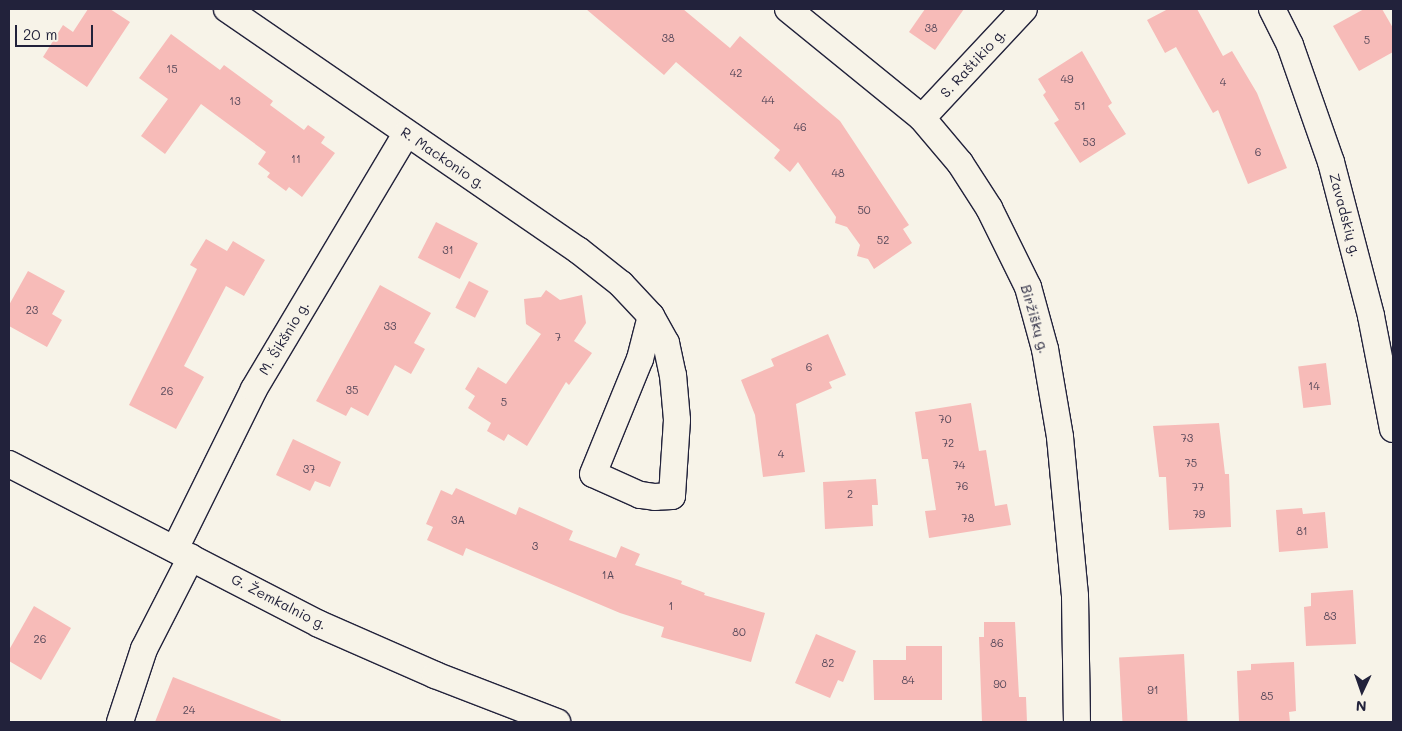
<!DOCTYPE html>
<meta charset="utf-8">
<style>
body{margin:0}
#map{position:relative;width:1402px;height:731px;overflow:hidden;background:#f7f3e8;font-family:Mali,sans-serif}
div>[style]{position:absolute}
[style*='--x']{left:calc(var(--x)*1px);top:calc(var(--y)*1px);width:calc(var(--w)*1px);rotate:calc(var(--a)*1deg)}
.building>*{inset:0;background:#f7bbb8;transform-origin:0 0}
.roads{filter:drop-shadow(1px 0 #22223b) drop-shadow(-1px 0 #22223b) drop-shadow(0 1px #22223b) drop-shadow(0 -1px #22223b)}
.street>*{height:26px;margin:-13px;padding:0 13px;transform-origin:13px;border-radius:13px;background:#f7f3e8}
span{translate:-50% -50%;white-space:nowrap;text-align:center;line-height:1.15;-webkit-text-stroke:4px #f7f3e8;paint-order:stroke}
.number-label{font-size:11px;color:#57485a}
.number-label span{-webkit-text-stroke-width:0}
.street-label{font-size:14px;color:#22223b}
.frame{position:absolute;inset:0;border:10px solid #22223b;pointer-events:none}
.north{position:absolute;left:1337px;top:666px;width:50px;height:50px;-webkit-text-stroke:4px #f7f3e8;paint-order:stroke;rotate:183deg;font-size:14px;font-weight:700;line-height:20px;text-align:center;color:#22223b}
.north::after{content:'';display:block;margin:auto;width:18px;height:22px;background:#22223b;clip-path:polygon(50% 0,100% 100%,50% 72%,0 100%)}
.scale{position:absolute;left:15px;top:25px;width:78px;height:22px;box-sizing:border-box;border:2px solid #22223b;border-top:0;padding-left:6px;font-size:15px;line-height:18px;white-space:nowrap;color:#22223b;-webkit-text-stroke:4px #f7f3e8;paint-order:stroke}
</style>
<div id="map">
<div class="building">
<i style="clip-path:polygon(88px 9px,110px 9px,130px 22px,87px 87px,43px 57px,63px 25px,73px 32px)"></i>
<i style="clip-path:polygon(586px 9px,683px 9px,730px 48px,740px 36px,840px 121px,909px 225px,903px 229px,912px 243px,874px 269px,868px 259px,857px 256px,860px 245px,847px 227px,835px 223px,836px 217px,798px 162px,790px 172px,774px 158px,780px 150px,676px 62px,664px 75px)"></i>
<i style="clip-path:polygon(925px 9px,964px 9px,935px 50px,909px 32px)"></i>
<i style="clip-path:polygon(1168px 9px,1197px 9px,1223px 56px,1232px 51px,1257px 93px,1287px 168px,1248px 184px,1218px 110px,1213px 113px,1176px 47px,1165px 53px,1147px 20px)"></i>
<i style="clip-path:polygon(1364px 9px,1382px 9px,1393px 28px,1393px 52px,1359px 71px,1333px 26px)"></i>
<i style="clip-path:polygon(171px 34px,220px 70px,224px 65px,273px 101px,270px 105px,304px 130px,308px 125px,325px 137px,321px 143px,335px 153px,302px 197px,289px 187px,286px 191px,267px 177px,270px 173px,258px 164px,266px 152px,201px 104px,165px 154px,141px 136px,168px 99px,139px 78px)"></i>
<i style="clip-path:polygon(1082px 51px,1112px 103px,1108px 106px,1126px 134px,1080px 163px,1054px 123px,1059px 120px,1043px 95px,1046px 92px,1038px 79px)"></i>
<i style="left:436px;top:222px;width:47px;height:40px;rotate:27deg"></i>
<i style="clip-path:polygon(206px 239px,227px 251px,233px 241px,265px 260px,244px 296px,226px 286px,184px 366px,204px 377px,176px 429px,129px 405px,197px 269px,190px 265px)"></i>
<i style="clip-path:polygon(28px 271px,65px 291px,52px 314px,62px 320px,47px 347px,9px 326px,9px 305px)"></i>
<i style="left:469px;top:281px;width:22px;height:30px;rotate:27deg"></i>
<i style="clip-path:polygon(380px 285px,431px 313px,414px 343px,425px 349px,411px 374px,395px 365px,368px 416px,351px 407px,346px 416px,316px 401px)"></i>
<i style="clip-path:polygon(546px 290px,560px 300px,582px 295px,586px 323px,574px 341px,592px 353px,569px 385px,566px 382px,527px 446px,508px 434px,504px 441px,487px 431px,491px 423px,468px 408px,475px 396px,465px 389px,478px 367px,506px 384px,541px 334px,526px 324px,524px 299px,541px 297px)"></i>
<i style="clip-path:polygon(828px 334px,846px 375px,829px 382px,832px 388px,796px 404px,805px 472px,763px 477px,755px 415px,741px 380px,774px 366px,771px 359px)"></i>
<i style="left:1326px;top:363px;width:42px;height:28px;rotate:83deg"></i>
<i style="clip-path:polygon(971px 403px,979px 451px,986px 450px,995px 506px,1007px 504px,1011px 525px,929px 538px,925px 511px,936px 510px,928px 459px,922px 459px,915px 412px)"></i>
<i style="clip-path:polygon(1219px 423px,1225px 474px,1229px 474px,1231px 527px,1169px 530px,1166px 477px,1159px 477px,1153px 426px)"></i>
<i style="clip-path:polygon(293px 439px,341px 462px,330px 487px,315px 481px,310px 491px,276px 475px)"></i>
<i style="clip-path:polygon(876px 479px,878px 505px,872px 505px,873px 526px,825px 529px,823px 482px)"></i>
<i style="clip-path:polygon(456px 488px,516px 515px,519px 507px,573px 531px,569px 540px,616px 558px,621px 546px,640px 554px,635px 565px,682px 581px,681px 584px,705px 593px,704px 595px,765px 613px,751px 662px,661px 637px,664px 627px,620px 613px,466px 548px,463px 556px,427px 540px,433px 527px,426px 524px,441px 490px,452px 495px)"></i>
<i style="clip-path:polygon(1302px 508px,1303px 514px,1325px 512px,1328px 548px,1279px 552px,1276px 510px)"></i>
<i style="clip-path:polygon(1353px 590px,1356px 644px,1306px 646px,1304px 607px,1311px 606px,1311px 593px)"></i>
<i style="clip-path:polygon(34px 606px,71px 628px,41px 680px,9px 661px,9px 650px)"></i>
<i style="clip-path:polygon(984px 622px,1015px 622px,1019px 697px,1026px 697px,1027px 722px,982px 722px,979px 637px,984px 637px)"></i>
<i style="clip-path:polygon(816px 634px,856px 651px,843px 682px,838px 680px,830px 698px,795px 683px)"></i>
<i style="clip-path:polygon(906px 646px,942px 646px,942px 700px,874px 700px,873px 660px,906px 660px)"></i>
<i style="left:1184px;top:654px;width:68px;height:65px;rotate:87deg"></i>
<i style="clip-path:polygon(1294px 662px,1296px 711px,1289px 712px,1290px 722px,1239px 722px,1237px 671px,1251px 670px,1251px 664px)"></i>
<i style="clip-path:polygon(173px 677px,281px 720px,280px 722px,155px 722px)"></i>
</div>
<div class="roads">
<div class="street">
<i style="--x:227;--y:9;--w:426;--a:34.5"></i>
<i style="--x:578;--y:250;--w:55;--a:38.3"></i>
<i style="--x:621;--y:284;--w:44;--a:46.8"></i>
<i style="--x:651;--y:316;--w:31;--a:61"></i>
<i style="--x:666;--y:343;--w:33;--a:78"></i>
<i style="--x:673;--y:375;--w:45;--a:84.9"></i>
<i style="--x:677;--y:420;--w:76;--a:93.8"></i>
<i style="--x:672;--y:496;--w:17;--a:177"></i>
<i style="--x:655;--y:497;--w:15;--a:-172"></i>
<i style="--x:640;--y:495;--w:51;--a:-155.9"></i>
<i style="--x:593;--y:474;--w:124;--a:-67.8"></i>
<i style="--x:640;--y:359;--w:44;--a:-75.7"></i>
<i style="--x:788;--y:9;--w:173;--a:39.1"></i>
<i style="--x:922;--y:118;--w:59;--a:49.8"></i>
<i style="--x:960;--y:163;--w:54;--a:57.2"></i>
<i style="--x:989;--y:208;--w:88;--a:63.7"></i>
<i style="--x:1028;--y:287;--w:64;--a:74.7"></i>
<i style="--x:1045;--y:349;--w:89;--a:80.3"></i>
<i style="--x:1060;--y:437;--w:160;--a:84.6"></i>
<i style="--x:1075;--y:596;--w:126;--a:89.1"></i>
<i style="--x:1272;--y:9;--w:40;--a:63.4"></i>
<i style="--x:1290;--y:45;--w:124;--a:70.7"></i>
<i style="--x:1331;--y:162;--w:159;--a:75.4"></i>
<i style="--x:1371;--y:316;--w:115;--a:79"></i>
<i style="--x:922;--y:118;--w:149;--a:-46.9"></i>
<i style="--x:9;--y:464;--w:349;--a:27.3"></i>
<i style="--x:319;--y:624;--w:127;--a:23.7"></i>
<i style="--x:435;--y:675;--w:131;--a:21.1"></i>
<i style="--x:175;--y:549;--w:178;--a:-63.7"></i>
<i style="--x:254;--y:389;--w:297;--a:-59.2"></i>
<i style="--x:120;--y:722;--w:77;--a:-71.8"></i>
<i style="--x:144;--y:649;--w:103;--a:-62.9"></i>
</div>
</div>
<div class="number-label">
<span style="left:931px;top:28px">38</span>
<span style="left:668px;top:38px">38</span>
<span style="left:1367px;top:40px">5</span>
<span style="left:172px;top:69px">15</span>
<span style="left:736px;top:73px">42</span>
<span style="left:1067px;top:79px">49</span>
<span style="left:1223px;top:82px">4</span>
<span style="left:768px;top:100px">44</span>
<span style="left:235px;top:101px">13</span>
<span style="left:1080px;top:106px">51</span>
<span style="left:800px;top:127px">46</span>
<span style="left:1089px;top:142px">53</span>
<span style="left:1258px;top:152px">6</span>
<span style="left:296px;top:159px">11</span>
<span style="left:838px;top:173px">48</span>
<span style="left:864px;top:210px">50</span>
<span style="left:883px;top:240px">52</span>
<span style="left:448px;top:250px">31</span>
<span style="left:32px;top:310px">23</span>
<span style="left:390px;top:326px">33</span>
<span style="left:558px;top:337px">7</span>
<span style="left:809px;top:367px">6</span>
<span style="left:1314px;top:386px">14</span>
<span style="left:352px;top:390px">35</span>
<span style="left:167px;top:391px">26</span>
<span style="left:504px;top:402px">5</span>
<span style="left:945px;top:419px">70</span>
<span style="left:1187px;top:438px">73</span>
<span style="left:948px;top:443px">72</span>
<span style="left:781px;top:454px">4</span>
<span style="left:1191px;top:463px">75</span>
<span style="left:959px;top:465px">74</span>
<span style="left:309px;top:469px">37</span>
<span style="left:962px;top:486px">76</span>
<span style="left:1198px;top:487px">77</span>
<span style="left:850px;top:494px">2</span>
<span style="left:1199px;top:514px">79</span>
<span style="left:968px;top:518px">78</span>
<span style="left:458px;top:520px">3A</span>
<span style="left:1302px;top:531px">81</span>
<span style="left:535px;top:546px">3</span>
<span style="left:608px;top:575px">1A</span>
<span style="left:671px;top:606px">1</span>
<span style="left:1330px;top:616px">83</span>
<span style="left:739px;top:632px">80</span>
<span style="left:40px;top:639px">26</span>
<span style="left:997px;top:643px">86</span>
<span style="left:828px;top:663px">82</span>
<span style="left:908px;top:680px">84</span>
<span style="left:1000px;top:684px">90</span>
<span style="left:1153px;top:690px">91</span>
<span style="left:1267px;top:696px">85</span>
<span style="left:189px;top:710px">24</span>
</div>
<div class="street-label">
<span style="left:973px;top:63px;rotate:-47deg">S. Raštikio g.</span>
<span style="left:443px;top:158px;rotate:34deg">R. Mackonio g.</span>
<span style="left:1345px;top:215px;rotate:75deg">Zavadskių g.</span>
<span style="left:1035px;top:319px;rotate:74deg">Biržiškų g.</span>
<span style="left:284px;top:338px;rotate:-59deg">M. Šikšnio g.</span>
<span style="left:279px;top:602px;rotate:27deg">G. Žemkalnio g.</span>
</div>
<div class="frame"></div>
<div class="north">N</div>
<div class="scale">20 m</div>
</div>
